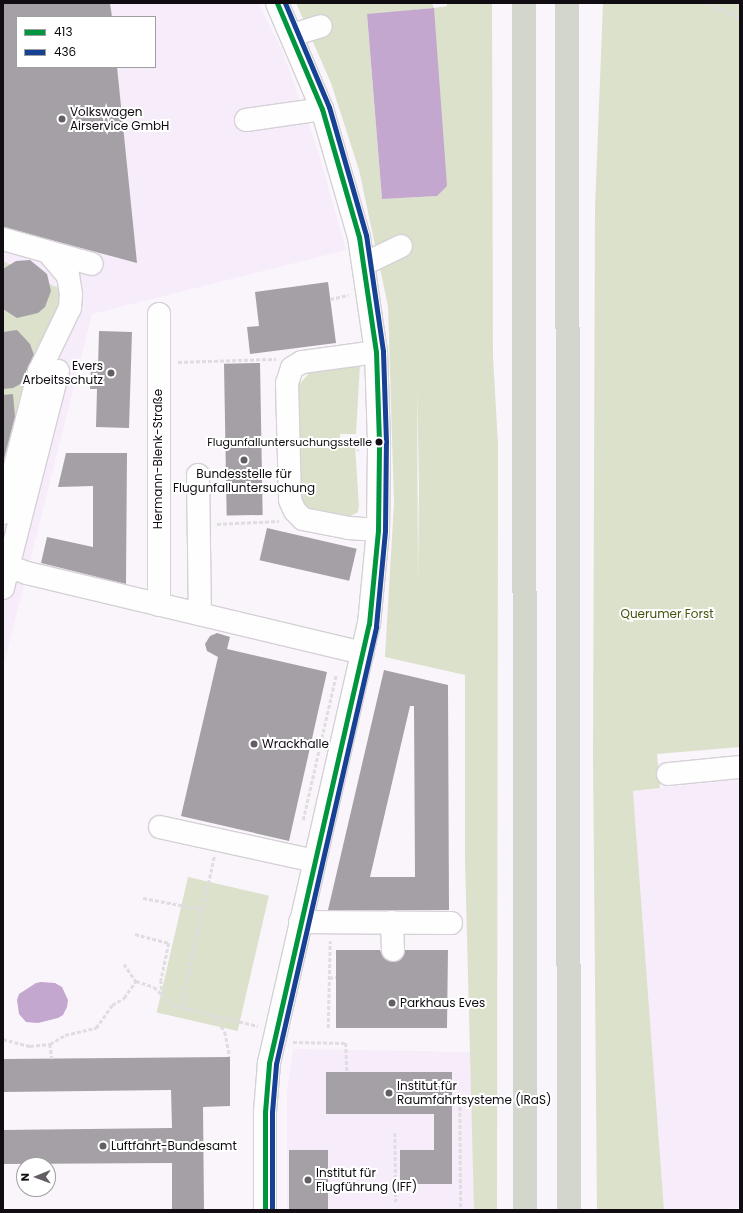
<!DOCTYPE html>
<meta charset="utf-8">
<style>
body{margin:0}
#map{position:relative;width:743px;height:1213px;overflow:hidden;background:#faf5fb;font-family:Poppins,sans-serif}
div>[style]{position:absolute}
[style*='--x']{left:calc(var(--x)*1px);top:calc(var(--y)*1px);width:calc(var(--w)*1px);rotate:calc(var(--a)*1deg)}
.built>*{inset:0;background:#f7ecfa}
.green>*{inset:0;background:#dbe1cb;transform-origin:0 0}
.water>*{inset:0;background:#c3a7ce}
.building>*{inset:0;background:#a4a0a5;transform-origin:0 0}
.path>*{height:2.5px;margin-top:-1.25px;transform-origin:0;background:repeating-linear-gradient(90deg,#dfdde0 0 4px,transparent 0 6px)}
.roads{filter:drop-shadow(1px 0 #d5d1d6) drop-shadow(-1px 0 #d5d1d6) drop-shadow(0 1px #d5d1d6) drop-shadow(0 -1px #d5d1d6)}
.minor>*{height:22px;margin:-11px;padding:0 11px;transform-origin:11px;border-radius:11px;background:#fefefe}
.highway>*{height:22px;margin:-11px;padding:0 11px;transform-origin:11px;border-radius:11px;background:#d3d6ca}
.bus-1>*{height:5px;margin:-2.5px;padding:0 2.5px;transform-origin:2.5px;border-radius:2.5px;background:#009640}
.bus-2>*{height:5px;margin:-2.5px;padding:0 2.5px;transform-origin:2.5px;border-radius:2.5px;background:#164194}
.dots>*{width:11px;height:11px;translate:-50% -50%;box-sizing:border-box;border:2px solid #fff;border-radius:50%}
span{translate:-50% -50%;white-space:nowrap;text-align:center;line-height:1.15;-webkit-text-stroke:4px #fff;paint-order:stroke}
.bus-label{font-size:11px;color:#100c11}
.right{translate:-100% -50%;text-align:right}
.poi-label{font-size:12px;color:#100c11}
.left{translate:0 -50%;text-align:left}
.street-label{font-size:12px;color:#100c11}
.park-label{font-size:12px;color:#44540d}
.frame{position:absolute;inset:0;border:4px solid #100c11;pointer-events:none}
.legend{position:absolute;left:16px;top:16px;width:140px;height:52px;box-sizing:border-box;background:#fff;border:1px solid #9f9ea0;margin:0;padding:5px 7px;list-style:none;font-size:12px;color:#100c11}
.legend li{display:flex;align-items:center;gap:8px;height:20px}
.legend b{width:20px;border:1px solid #9f9ea0}
.north{position:absolute;left:16px;top:1157px;width:40px;height:40px;box-sizing:border-box;background:#fff;border:1px solid #9f9ea0;border-radius:50%;rotate:269deg;font-size:11px;font-weight:700;line-height:16px;text-align:center;color:#100c11}
.north::after{content:'';display:block;margin:auto;width:14px;height:18px;background:#625e63;clip-path:polygon(50% 0,100% 100%,50% 72%,0 100%)}
</style>
<div id="map">
<div class="built">
<i style="clip-path:polygon(evenodd,3px 3px,258px 3px,282px 50px,318px 151px,346px 250px,92px 314px,3px 668px,3px 3px,17px 17px,155px 17px,155px 67px,17px 67px,17px 17px)"></i>
<i style="clip-path:polygon(740px 779px,740px 1207px,722px 1210px,664px 1210px,633px 791px)"></i>
<i style="clip-path:polygon(293px 1049px,471px 1052px,474px 1210px,287px 1210px,287px 1090px)"></i>
</div>
<div class="green">
<i style="clip-path:polygon(evenodd,296px 3px,432px 3px,434px 8px,447px 6px,447px 3px,492px 3px,493px 357px,498px 444px,497px 1210px,474px 1210px,465px 858px,465px 675px,385px 657px,394px 503px,388px 306px,359px 170px,331px 83px,296px 3px,434px 8px,437px 196px,382px 199px,367px 15px,434px 8px,296px 3px,417px 387px,419px 483px,418px 583px,417px 387px)"></i>
<i style="clip-path:polygon(603px 3px,740px 3px,740px 747px,657px 754px,660px 788px,633px 791px,664px 1210px,597px 1210px,593px 755px,595px 208px)"></i>
<i style="clip-path:polygon(3px 261px,58px 288px,65px 303px,3px 493px)"></i>
<i style="clip-path:polygon(360px 364px,356px 434px,340px 434px,340px 446px,355px 446px,359px 506px,358px 512px,343px 520px,323px 520px,300px 503px,295px 389px,311px 371px)"></i>
<i style="left:188px;top:877px;width:83px;height:139px;rotate:13deg"></i>
</div>
<div class="water">
<i style="clip-path:polygon(434px 8px,447px 186px,437px 196px,382px 199px,367px 14px)"></i>
<i style="clip-path:polygon(41px 982px,55px 983px,62px 987px,68px 1000px,67px 1007px,63px 1015px,58px 1018px,38px 1023px,26px 1022px,19px 1014px,17px 1000px,19px 994px,36px 983px)"></i>
</div>
<div class="building">
<i style="clip-path:polygon(3px 3px,110px 3px,112px 17px,17px 17px,17px 67px,117px 67px,137px 263px,3px 227px)"></i>
<i style="clip-path:polygon(30px 260px,47px 274px,51px 291px,45px 307px,38px 313px,17px 318px,3px 309px,3px 269px,16px 261px)"></i>
<i style="clip-path:polygon(328px 282px,336px 343px,250px 354px,247px 327px,259px 326px,255px 292px)"></i>
<i style="clip-path:polygon(17px 330px,30px 344px,34px 355px,24px 382px,13px 388px,3px 389px,3px 332px)"></i>
<i style="clip-path:polygon(99px 331px,132px 332px,129px 428px,96px 427px,97px 389px,90px 389px,91px 367px,98px 367px)"></i>
<i style="left:260px;top:363px;width:152px;height:36px;rotate:89deg"></i>
<i style="clip-path:polygon(13px 394px,15px 417px,3px 462px,3px 395px)"></i>
<i style="clip-path:polygon(66px 453px,127px 453px,126px 584px,41px 563px,47px 537px,93px 547px,93px 486px,58px 487px)"></i>
<i style="left:267px;top:528px;width:92px;height:33px;rotate:13deg"></i>
<i style="clip-path:polygon(217px 633px,230px 637px,227px 649px,327px 672px,289px 841px,181px 816px,218px 657px,207px 651px,205px 644px,210px 636px)"></i>
<i style="clip-path:polygon(evenodd,384px 670px,448px 685px,449px 910px,328px 910px,384px 670px,410px 706px,414px 706px,415px 877px,370px 877px,410px 706px)"></i>
<i style="clip-path:polygon(336px 950px,380px 950px,383px 957px,393px 962px,400px 960px,405px 950px,448px 950px,447px 1028px,336px 1028px)"></i>
<i style="clip-path:polygon(230px 1057px,230px 1106px,203px 1107px,204px 1210px,172px 1210px,172px 1163px,3px 1164px,3px 1130px,172px 1128px,171px 1090px,3px 1092px,3px 1059px)"></i>
<i style="clip-path:polygon(326px 1072px,452px 1072px,452px 1184px,400px 1184px,400px 1150px,434px 1150px,434px 1114px,326px 1114px)"></i>
<i style="left:289px;top:1150px;width:39px;height:60px"></i>
</div>
<div class="path">
<i style="--x:708;--y:3;--w:35;--a:25"></i>
<i style="--x:330;--y:299;--w:19;--a:-12"></i>
<i style="--x:178;--y:362;--w:98;--a:-1.8"></i>
<i style="--x:358;--y:438;--w:13;--a:90"></i>
<i style="--x:217;--y:524;--w:62;--a:-2.8"></i>
<i style="--x:303;--y:820;--w:149;--a:-77.2"></i>
<i style="--x:143;--y:898;--w:60;--a:10.6"></i>
<i style="--x:135;--y:934;--w:35;--a:15"></i>
<i style="--x:169;--y:943;--w:38;--a:102"></i>
<i style="--x:161;--y:980;--w:16;--a:86"></i>
<i style="--x:124;--y:964;--w:21;--a:55"></i>
<i style="--x:329;--y:978;--w:7;--a:-8"></i>
<i style="--x:181;--y:1007;--w:154;--a:-77.6"></i>
<i style="--x:216;--y:1016;--w:43;--a:13.4"></i>
<i style="--x:328;--y:1028;--w:87;--a:-88.7"></i>
<i style="--x:3;--y:1039;--w:28;--a:15"></i>
<i style="--x:30;--y:1046;--w:20;--a:-6"></i>
<i style="--x:50;--y:1044;--w:15;--a:82"></i>
<i style="--x:293;--y:1042;--w:53;--a:1.1"></i>
<i style="--x:346;--y:1043;--w:29;--a:88"></i>
<i style="--x:50;--y:1044;--w:17;--a:-31"></i>
<i style="--x:65;--y:1035;--w:32;--a:-13"></i>
<i style="--x:96;--y:1028;--w:28;--a:-55"></i>
<i style="--x:112;--y:1005;--w:14;--a:-30"></i>
<i style="--x:124;--y:998;--w:21;--a:-55"></i>
<i style="--x:136;--y:981;--w:19;--a:18"></i>
<i style="--x:154;--y:987;--w:26;--a:43"></i>
<i style="--x:173;--y:1005;--w:43;--a:14.7"></i>
<i style="--x:215;--y:1016;--w:19;--a:58"></i>
<i style="--x:225;--y:1032;--w:25;--a:79"></i>
<i style="--x:460;--y:1101;--w:109;--a:89.5"></i>
<i style="--x:395;--y:1133;--w:69;--a:89.2"></i>
</div>
<div class="roads">
<div class="minor">
<i style="--x:292;--y:35;--w:30;--a:-17"></i>
<i style="--x:246;--y:120;--w:77;--a:-8.2"></i>
<i style="--x:3;--y:239;--w:92;--a:15.7"></i>
<i style="--x:364;--y:264;--w:41;--a:-25.9"></i>
<i style="--x:159;--y:314;--w:291;--a:90"></i>
<i style="--x:376;--y:352;--w:75;--a:172.3"></i>
<i style="--x:302;--y:362;--w:12;--a:149"></i>
<i style="--x:292;--y:368;--w:16;--a:108"></i>
<i style="--x:287;--y:383;--w:117;--a:88.5"></i>
<i style="--x:290;--y:500;--w:12;--a:66"></i>
<i style="--x:295;--y:511;--w:11;--a:45"></i>
<i style="--x:303;--y:519;--w:47;--a:11.1"></i>
<i style="--x:349;--y:528;--w:29;--a:4"></i>
<i style="--x:58;--y:371;--w:195;--a:104.3"></i>
<i style="--x:10;--y:560;--w:7;--a:82"></i>
<i style="--x:11;--y:567;--w:17;--a:21"></i>
<i style="--x:27;--y:573;--w:345;--a:13.4"></i>
<i style="--x:198;--y:475;--w:139;--a:89.2"></i>
<i style="--x:3;--y:513;--w:146;--a:-75.7"></i>
<i style="--x:39;--y:372;--w:71;--a:-64.2"></i>
<i style="--x:70;--y:308;--w:14;--a:-86"></i>
<i style="--x:71;--y:294;--w:18;--a:-99"></i>
<i style="--x:68;--y:276;--w:31;--a:-130"></i>
<i style="--x:3;--y:588;--w:13;--a:-77"></i>
<i style="--x:6;--y:575;--w:9;--a:-32"></i>
<i style="--x:668;--y:774;--w:72;--a:-5.6"></i>
<i style="--x:160;--y:827;--w:158;--a:12.4"></i>
<i style="--x:300;--y:922;--w:151;--a:0.4"></i>
<i style="--x:392;--y:922;--w:28;--a:88"></i>
<i style="--x:265;--y:1210;--w:98;--a:-90"></i>
<i style="--x:265;--y:1112;--w:49;--a:-85.3"></i>
<i style="--x:269;--y:1063;--w:450;--a:-77.2"></i>
<i style="--x:369;--y:624;--w:94;--a:-84.5"></i>
<i style="--x:378;--y:530;--w:88;--a:-89.3"></i>
<i style="--x:379;--y:442;--w:90;--a:-91.9"></i>
<i style="--x:376;--y:352;--w:116;--a:-98.4"></i>
<i style="--x:359;--y:237;--w:133;--a:-106.1"></i>
<i style="--x:322;--y:109;--w:115;--a:-113"></i>
</div>
<div class="highway">
<i style="--x:524;--y:3;--w:1207;--a:89.95"></i>
<i style="--x:567;--y:3;--w:1207;--a:89.91"></i>
</div>
</div>
<div class="bus-1">
<i style="--x:265;--y:1210;--w:98;--a:-90"></i>
<i style="--x:265;--y:1112;--w:49;--a:-85.3"></i>
<i style="--x:269;--y:1063;--w:450;--a:-77.2"></i>
<i style="--x:369;--y:624;--w:94;--a:-84.5"></i>
<i style="--x:378;--y:530;--w:88;--a:-89.3"></i>
<i style="--x:379;--y:442;--w:90;--a:-91.9"></i>
<i style="--x:376;--y:352;--w:116;--a:-98.4"></i>
<i style="--x:359;--y:237;--w:133;--a:-106.1"></i>
<i style="--x:322;--y:109;--w:115;--a:-113"></i>
</div>
<div class="bus-2">
<i style="--x:272;--y:1210;--w:98;--a:-90"></i>
<i style="--x:272;--y:1112;--w:48;--a:-85.2"></i>
<i style="--x:276;--y:1064;--w:449;--a:-77.1"></i>
<i style="--x:376;--y:626;--w:95;--a:-84.6"></i>
<i style="--x:385;--y:531;--w:89;--a:-89.4"></i>
<i style="--x:386;--y:442;--w:91;--a:-91.9"></i>
<i style="--x:383;--y:351;--w:117;--a:-98.3"></i>
<i style="--x:366;--y:235;--w:133;--a:-106.1"></i>
<i style="--x:329;--y:107;--w:113;--a:-112.9"></i>
</div>
<div class="dots">
<i style="left:62px;top:119px;background:#625e63"></i>
<i style="left:111px;top:373px;background:#625e63"></i>
<i style="left:379px;top:442px;background:#100c11"></i>
<i style="left:244px;top:460px;background:#625e63"></i>
<i style="left:254px;top:744px;background:#625e63"></i>
<i style="left:392px;top:1003px;background:#625e63"></i>
<i style="left:389px;top:1093px;background:#625e63"></i>
<i style="left:103px;top:1146px;background:#625e63"></i>
<i style="left:308px;top:1180px;background:#625e63"></i>
</div>
<div class="bus-label">
<span class="right" style="left:372px;top:442px">Flugunfalluntersuchungsstelle</span>
</div>
<div class="poi-label">
<span class="left" style="left:70px;top:119px">Volkswagen<br>Airservice GmbH</span>
<span class="right" style="left:103px;top:373px">Evers<br>Arbeitsschutz</span>
<span style="left:244px;top:481px">Bundesstelle für<br>Flugunfalluntersuchung</span>
<span class="left" style="left:262px;top:744px">Wrackhalle</span>
<span class="left" style="left:400px;top:1003px">Parkhaus Eves</span>
<span class="left" style="left:397px;top:1093px">Institut für<br>Raumfahrtsysteme (IRaS)</span>
<span class="left" style="left:111px;top:1146px">Luftfahrt-Bundesamt</span>
<span class="left" style="left:316px;top:1180px">Institut für<br>Flugführung (IFF)</span>
</div>
<div class="street-label">
<span style="left:158px;top:459px;rotate:-90deg">Hermann-Blenk-Straße</span>
</div>
<div class="park-label">
<span style="left:667px;top:614px">Querumer Forst</span>
</div>
<div class="frame"></div>
<ul class="legend">
<li><b style="height:5px;background:#009640"></b>413</li>
<li><b style="height:5px;background:#164194"></b>436</li>
</ul>
<div class="north">N</div>
</div>
